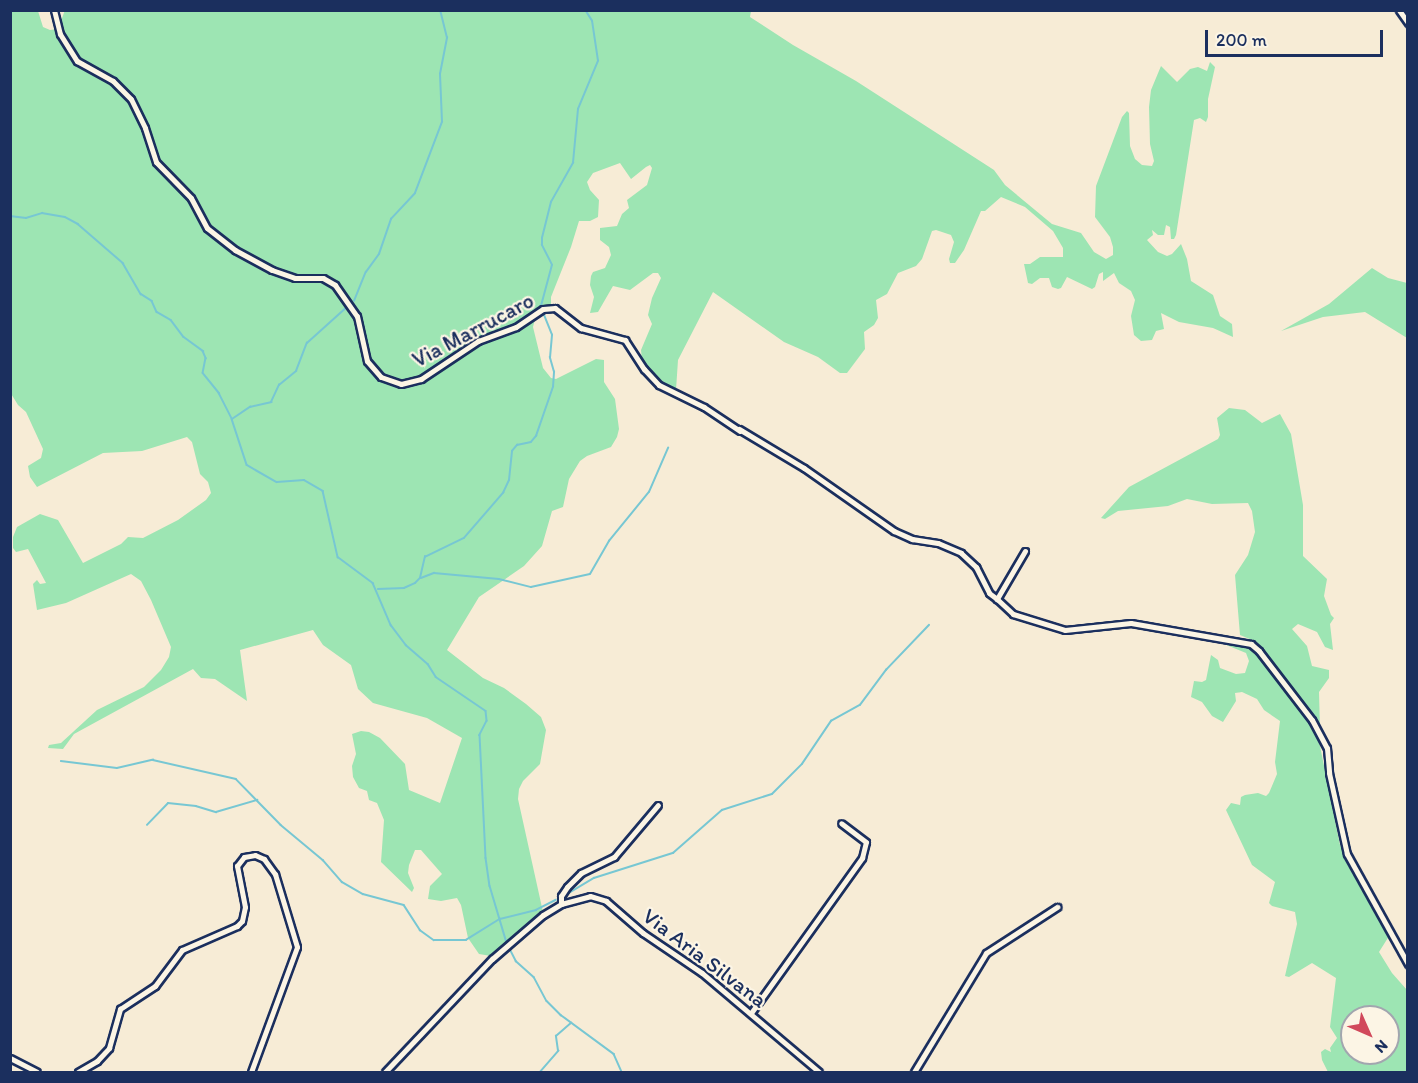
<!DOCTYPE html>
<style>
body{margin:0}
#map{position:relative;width:1418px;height:1083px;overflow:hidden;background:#f7ecd6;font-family:Itim,sans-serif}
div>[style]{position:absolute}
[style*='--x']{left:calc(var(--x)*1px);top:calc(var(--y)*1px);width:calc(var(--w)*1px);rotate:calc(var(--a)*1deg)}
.green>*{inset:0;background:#9de5b3}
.stream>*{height:1.5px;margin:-0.75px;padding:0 0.75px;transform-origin:0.75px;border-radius:0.75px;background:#77c7d3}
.roads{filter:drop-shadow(2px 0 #1b2f5e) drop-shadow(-2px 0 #1b2f5e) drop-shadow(0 2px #1b2f5e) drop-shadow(0 -2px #1b2f5e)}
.minor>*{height:5px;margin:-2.5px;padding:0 2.5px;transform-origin:2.5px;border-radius:2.5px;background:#fcf5e5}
span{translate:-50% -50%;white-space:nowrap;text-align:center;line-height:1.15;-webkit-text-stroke:4.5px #fcf5e5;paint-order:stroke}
.street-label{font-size:22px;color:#1b2f5e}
.frame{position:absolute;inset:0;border:12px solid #1b2f5e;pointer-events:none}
.north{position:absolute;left:1340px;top:1005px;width:60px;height:60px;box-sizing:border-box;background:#fcf5e5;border:2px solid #a2a6af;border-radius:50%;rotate:135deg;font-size:16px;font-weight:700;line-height:24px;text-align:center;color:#1b2f5e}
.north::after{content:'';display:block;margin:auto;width:21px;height:27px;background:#d1495b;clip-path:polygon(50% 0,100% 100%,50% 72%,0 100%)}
.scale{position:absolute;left:1205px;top:30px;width:178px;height:27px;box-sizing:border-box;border:3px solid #1b2f5e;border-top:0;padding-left:8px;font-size:18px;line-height:21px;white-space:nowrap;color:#1b2f5e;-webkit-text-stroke:4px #fcf5e5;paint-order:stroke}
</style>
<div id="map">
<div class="green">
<i style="clip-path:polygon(65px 10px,751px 11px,750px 17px,793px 45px,856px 81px,994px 170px,1005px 185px,1052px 224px,1081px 233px,1094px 252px,1106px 259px,1113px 255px,1113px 247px,1110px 237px,1095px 217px,1096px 186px,1122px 117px,1127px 111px,1129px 113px,1130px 146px,1135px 159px,1142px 165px,1152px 166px,1154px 161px,1150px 144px,1149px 107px,1151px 90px,1161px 66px,1177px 82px,1190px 69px,1198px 67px,1207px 71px,1210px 62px,1215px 67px,1208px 99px,1208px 117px,1206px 122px,1200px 118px,1194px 120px,1176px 235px,1174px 239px,1171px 239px,1170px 227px,1166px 225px,1164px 235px,1158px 235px,1152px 230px,1153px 235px,1147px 240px,1158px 252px,1167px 256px,1172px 254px,1181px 244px,1187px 259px,1191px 281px,1213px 295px,1220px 316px,1232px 324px,1233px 337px,1213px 328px,1179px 322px,1161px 313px,1164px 329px,1156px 331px,1152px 340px,1141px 341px,1134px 335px,1131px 316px,1135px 300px,1131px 291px,1119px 283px,1114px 273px,1103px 281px,1103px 272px,1099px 274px,1095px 287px,1092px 289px,1067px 277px,1061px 288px,1058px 289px,1052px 287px,1049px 278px,1040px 278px,1032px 284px,1028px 283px,1024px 264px,1030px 264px,1040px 257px,1063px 257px,1063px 248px,1053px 231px,1025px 207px,1001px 197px,985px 211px,981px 211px,964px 250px,955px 263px,950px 263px,949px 259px,954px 242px,951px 235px,936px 230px,932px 231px,922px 259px,916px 266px,898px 273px,887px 294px,876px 300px,878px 318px,874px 325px,864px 332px,865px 349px,847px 373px,840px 373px,818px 357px,784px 342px,713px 292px,678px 360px,676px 390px,659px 380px,642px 360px,641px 350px,652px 324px,648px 315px,652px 298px,661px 278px,658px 273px,653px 273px,630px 290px,613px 286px,598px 312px,590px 313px,594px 297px,590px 285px,591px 276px,593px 272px,605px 268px,611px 255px,609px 247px,600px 240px,600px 228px,617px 226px,622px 214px,629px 208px,627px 200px,647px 185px,652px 168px,650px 165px,646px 167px,631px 179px,620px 163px,593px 173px,587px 182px,590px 190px,599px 200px,598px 217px,590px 221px,579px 221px,571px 247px,551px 297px,551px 306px,536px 315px,533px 327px,543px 368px,551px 378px,556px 379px,596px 359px,604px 360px,604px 382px,615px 399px,619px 429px,617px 437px,611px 447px,587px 456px,580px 461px,569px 479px,563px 507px,552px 511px,542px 546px,524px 566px,479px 597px,447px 650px,483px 678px,504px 688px,526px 704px,541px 717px,546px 730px,540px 764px,523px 781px,519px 789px,518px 799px,543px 912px,491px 956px,479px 954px,468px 938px,461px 905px,457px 898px,441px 901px,428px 899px,430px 886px,442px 874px,421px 850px,415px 850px,409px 865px,408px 873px,414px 888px,412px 892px,381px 862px,384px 820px,377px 803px,369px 800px,367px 791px,359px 788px,353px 777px,352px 766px,356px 754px,352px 734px,361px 731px,369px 732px,380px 738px,405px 764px,409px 790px,440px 803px,462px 738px,427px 718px,373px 703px,358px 689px,351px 665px,323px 645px,313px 630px,240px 650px,247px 701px,215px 679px,201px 678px,193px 669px,74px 734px,63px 749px,48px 748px,49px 745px,61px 743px,97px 710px,144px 687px,161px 670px,169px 657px,171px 647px,151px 600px,141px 581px,131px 574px,66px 603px,37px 610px,33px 584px,37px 580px,40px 584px,46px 583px,28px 549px,16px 552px,13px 548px,13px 537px,17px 527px,40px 514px,58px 520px,83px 563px,121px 544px,128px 537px,143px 538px,178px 520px,206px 500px,211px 493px,208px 482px,200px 474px,192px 442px,187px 437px,142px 451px,103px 453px,37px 487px,30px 477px,28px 466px,41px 458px,43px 449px,26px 412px,18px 405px,10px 392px,10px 11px,38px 11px,43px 27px,50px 30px,58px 29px)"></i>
<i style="clip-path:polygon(1372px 268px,1388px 278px,1407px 283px,1407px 338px,1365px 312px,1323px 317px,1281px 331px,1329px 304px)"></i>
<i style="clip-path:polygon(1229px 408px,1245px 410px,1262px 423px,1280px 414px,1291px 434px,1303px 505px,1303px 556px,1327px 579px,1324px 596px,1331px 615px,1334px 618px,1330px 624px,1333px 650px,1325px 647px,1317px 632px,1298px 624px,1292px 629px,1307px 646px,1312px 666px,1329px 670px,1329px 678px,1319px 692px,1320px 729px,1314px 715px,1262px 649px,1252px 640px,1240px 635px,1235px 575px,1248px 555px,1255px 532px,1252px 511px,1248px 503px,1212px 504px,1187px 499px,1168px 506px,1118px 511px,1105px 519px,1101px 518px,1129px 487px,1218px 439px,1220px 435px,1217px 418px)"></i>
<i style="clip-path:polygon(evenodd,1221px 641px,1250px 646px,1310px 720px,1318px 736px,1340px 845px,1391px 933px,1379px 952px,1392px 973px,1407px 990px,1407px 1072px,1328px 1072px,1322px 1060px,1321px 1052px,1325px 1049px,1331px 1052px,1330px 1048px,1337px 1038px,1330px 1027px,1336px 978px,1312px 963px,1289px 977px,1285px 976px,1297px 924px,1295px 912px,1272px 906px,1269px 903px,1275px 882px,1252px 865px,1226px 810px,1231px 803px,1240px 805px,1241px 797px,1245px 795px,1258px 793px,1266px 796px,1269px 793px,1277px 774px,1275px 762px,1280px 721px,1264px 710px,1257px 699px,1242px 692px,1235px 693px,1236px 701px,1223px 722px,1212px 716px,1202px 702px,1191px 697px,1194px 681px,1202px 682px,1206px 680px,1211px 655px,1218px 660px,1220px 668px,1236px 674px,1245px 673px,1249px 661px,1246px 653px,1224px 644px,1221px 641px,1352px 1017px,1388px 1017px,1388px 1053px,1352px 1053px,1352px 1017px)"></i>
</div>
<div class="stream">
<i style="--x:10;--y:216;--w:16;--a:7"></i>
<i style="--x:26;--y:218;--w:17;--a:-17"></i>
<i style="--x:42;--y:213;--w:23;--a:10"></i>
<i style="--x:65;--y:217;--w:15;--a:28"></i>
<i style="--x:78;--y:224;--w:60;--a:40.9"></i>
<i style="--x:123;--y:263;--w:36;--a:60"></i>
<i style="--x:141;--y:294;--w:13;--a:32"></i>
<i style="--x:152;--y:301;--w:12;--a:66"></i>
<i style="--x:157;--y:312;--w:16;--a:30"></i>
<i style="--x:171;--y:320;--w:21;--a:53"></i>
<i style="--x:184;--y:337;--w:24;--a:36"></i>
<i style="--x:203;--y:351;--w:8;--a:67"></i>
<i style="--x:206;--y:358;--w:15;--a:101"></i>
<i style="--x:203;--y:373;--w:26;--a:51"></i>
<i style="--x:219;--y:393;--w:29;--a:63"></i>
<i style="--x:232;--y:419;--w:48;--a:71.9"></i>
<i style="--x:247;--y:465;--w:34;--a:30"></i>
<i style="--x:277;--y:482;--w:27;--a:-4"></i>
<i style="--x:304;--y:480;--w:22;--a:30"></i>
<i style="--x:323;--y:491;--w:68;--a:77.2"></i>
<i style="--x:338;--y:557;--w:44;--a:36.6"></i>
<i style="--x:373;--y:583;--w:46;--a:66.8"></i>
<i style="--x:391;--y:625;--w:25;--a:53"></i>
<i style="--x:406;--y:645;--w:29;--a:41"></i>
<i style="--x:428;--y:664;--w:15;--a:58"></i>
<i style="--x:436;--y:677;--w:60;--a:34.2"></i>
<i style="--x:486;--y:711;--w:10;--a:84"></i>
<i style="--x:487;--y:721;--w:16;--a:117"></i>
<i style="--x:480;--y:735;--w:123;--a:87.2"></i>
<i style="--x:486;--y:858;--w:28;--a:82"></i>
<i style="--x:490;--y:886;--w:59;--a:73.4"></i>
<i style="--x:354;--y:301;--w:31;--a:-68"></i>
<i style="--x:366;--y:272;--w:22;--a:-54"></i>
<i style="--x:379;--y:254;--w:37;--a:-71"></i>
<i style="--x:391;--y:219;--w:35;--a:-47"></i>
<i style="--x:415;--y:193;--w:76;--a:-69.2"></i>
<i style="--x:442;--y:122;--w:48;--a:-92.4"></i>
<i style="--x:440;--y:74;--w:37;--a:-79"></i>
<i style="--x:447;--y:38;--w:29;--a:-104"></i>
<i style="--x:541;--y:306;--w:42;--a:-75"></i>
<i style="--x:552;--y:265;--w:22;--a:-117"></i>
<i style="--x:542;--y:245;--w:7;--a:-90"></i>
<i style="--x:542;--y:238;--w:37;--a:-76"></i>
<i style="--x:551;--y:202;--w:45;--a:-60.6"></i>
<i style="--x:573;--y:163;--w:54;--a:-84.7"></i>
<i style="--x:578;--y:109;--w:52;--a:-67.4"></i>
<i style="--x:598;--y:61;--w:40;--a:-98.5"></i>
<i style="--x:592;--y:21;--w:13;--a:-122"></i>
<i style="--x:232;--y:419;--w:22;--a:-34"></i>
<i style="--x:250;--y:407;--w:22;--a:-13"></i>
<i style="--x:271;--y:402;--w:19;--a:-65"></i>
<i style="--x:279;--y:385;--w:22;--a:-39"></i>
<i style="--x:296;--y:371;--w:30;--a:-69"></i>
<i style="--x:307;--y:343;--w:54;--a:-42"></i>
<i style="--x:421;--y:578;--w:14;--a:-21"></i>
<i style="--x:434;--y:573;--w:65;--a:5.3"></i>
<i style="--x:499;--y:579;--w:33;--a:14"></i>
<i style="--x:531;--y:587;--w:60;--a:-12.4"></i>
<i style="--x:590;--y:574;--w:38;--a:-60"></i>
<i style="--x:609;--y:541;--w:63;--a:-50.8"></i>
<i style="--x:649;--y:492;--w:48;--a:-66.6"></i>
<i style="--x:378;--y:589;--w:26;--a:-2"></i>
<i style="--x:404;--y:588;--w:12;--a:-24"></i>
<i style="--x:415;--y:583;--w:7;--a:-45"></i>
<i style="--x:420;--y:578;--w:22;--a:-77"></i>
<i style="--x:425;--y:557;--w:43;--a:-26"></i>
<i style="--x:464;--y:538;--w:60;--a:-49.1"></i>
<i style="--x:503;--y:493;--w:14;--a:-65"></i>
<i style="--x:509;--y:480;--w:29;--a:-84"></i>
<i style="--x:512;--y:451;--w:8;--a:-50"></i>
<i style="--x:517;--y:445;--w:14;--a:-12"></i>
<i style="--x:531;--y:442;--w:8;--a:-50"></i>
<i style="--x:536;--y:436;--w:52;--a:-70.9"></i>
<i style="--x:553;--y:387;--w:15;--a:-86"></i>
<i style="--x:554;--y:372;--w:15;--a:-106"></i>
<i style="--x:550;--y:358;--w:23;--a:-85"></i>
<i style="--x:552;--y:335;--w:24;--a:-112"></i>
<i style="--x:61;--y:761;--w:56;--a:7.1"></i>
<i style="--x:117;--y:768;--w:37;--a:-13"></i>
<i style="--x:153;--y:760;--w:85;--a:12.9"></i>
<i style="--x:236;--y:779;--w:64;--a:45.6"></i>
<i style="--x:281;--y:825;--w:55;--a:39.8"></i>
<i style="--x:323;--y:860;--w:29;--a:49"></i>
<i style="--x:342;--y:882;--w:24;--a:30"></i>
<i style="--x:363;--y:894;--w:42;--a:15"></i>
<i style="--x:404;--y:905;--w:30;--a:57"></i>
<i style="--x:420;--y:930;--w:17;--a:36"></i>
<i style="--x:434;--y:940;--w:32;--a:0"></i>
<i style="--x:466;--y:940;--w:40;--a:-32"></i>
<i style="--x:500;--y:919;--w:37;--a:-14"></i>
<i style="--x:536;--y:910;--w:22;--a:-27"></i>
<i style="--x:147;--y:825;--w:30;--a:-46"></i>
<i style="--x:168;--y:803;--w:28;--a:6"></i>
<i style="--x:196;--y:806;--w:21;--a:17"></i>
<i style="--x:216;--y:812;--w:43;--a:-16.3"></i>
<i style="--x:564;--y:896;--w:35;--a:-31"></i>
<i style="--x:594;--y:878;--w:83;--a:-17.6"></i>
<i style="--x:673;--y:853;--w:65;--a:-41.3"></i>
<i style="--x:722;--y:810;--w:52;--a:-17.7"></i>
<i style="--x:772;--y:794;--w:42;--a:-45"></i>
<i style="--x:802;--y:764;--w:52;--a:-56"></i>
<i style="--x:831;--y:721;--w:33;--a:-29"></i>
<i style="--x:860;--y:705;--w:44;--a:-53.4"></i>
<i style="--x:886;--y:670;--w:62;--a:-46.3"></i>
<i style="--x:509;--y:947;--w:16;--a:63"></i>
<i style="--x:516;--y:961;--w:24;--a:42"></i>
<i style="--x:534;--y:977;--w:27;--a:62"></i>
<i style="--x:547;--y:1001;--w:20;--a:45"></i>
<i style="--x:561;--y:1015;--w:66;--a:36.3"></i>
<i style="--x:614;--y:1054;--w:20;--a:66"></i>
<i style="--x:540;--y:1072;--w:28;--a:-49"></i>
<i style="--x:558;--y:1051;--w:15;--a:-98"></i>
<i style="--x:556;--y:1036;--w:20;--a:-41"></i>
</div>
<div class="roads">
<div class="minor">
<i style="--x:54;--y:10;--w:25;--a:76"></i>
<i style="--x:60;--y:34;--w:32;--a:58"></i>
<i style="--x:77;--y:61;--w:41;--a:29.1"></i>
<i style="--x:113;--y:81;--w:25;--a:45"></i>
<i style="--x:131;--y:99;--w:32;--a:64"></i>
<i style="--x:145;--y:128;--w:36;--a:72"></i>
<i style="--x:156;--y:162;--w:50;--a:45.8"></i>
<i style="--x:191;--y:198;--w:34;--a:62"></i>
<i style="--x:207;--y:228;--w:36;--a:38"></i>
<i style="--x:235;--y:250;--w:42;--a:28.4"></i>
<i style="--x:272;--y:270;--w:24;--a:19"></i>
<i style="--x:295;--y:278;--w:28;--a:0"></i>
<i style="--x:323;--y:278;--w:14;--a:30"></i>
<i style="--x:335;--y:285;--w:38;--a:55"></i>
<i style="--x:357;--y:316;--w:46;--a:77.5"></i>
<i style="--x:367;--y:361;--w:21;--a:49"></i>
<i style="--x:381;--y:377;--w:21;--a:19"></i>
<i style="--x:401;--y:384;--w:21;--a:-14"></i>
<i style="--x:421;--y:379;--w:69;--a:-33.7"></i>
<i style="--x:478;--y:341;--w:40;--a:-20.2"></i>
<i style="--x:516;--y:327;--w:32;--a:-34"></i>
<i style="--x:543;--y:309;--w:12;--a:-5"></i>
<i style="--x:555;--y:308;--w:33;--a:38"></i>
<i style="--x:581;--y:328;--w:46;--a:15.3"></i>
<i style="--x:625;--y:340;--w:35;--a:57"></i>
<i style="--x:644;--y:369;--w:22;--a:47"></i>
<i style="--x:659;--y:385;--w:50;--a:26.1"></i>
<i style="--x:704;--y:407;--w:43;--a:33.7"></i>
<i style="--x:1399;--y:10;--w:16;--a:55"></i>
<i style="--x:739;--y:429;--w:76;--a:31"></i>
<i style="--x:804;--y:468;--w:110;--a:35"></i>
<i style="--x:894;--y:531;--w:20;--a:24"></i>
<i style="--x:912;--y:539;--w:26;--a:9"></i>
<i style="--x:938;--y:543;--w:25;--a:23"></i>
<i style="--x:961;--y:553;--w:21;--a:43"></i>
<i style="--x:976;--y:567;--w:29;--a:63"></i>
<i style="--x:989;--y:593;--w:10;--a:37"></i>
<i style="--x:1025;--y:551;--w:56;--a:120.3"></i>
<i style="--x:997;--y:599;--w:22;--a:43"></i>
<i style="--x:1013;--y:614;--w:54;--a:17.1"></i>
<i style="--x:1065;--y:630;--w:66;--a:-6.1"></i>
<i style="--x:1131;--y:623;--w:122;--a:9.9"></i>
<i style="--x:1251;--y:644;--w:11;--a:41"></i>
<i style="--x:1259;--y:651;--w:87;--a:52.5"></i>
<i style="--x:1312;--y:720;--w:32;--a:62"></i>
<i style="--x:1327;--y:748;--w:25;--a:85"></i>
<i style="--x:1329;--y:773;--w:83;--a:77.5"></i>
<i style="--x:1347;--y:854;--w:126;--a:61"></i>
<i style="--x:561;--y:904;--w:8;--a:-90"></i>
<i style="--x:561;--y:896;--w:11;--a:-56"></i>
<i style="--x:567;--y:887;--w:20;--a:-45"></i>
<i style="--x:581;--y:873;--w:37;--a:-26"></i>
<i style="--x:614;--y:857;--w:68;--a:-49.8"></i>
<i style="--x:751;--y:1013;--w:191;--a:-54.4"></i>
<i style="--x:862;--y:858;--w:16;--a:-76"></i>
<i style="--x:866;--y:842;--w:31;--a:-143"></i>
<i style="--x:10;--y:1058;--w:30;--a:27"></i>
<i style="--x:78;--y:1072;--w:22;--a:-30"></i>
<i style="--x:97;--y:1061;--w:18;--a:-47"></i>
<i style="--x:109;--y:1048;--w:41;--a:-74.2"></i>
<i style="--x:120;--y:1009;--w:42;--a:-33.3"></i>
<i style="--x:155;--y:986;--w:45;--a:-53.1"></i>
<i style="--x:182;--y:950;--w:60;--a:-23.6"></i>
<i style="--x:237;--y:926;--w:7;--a:-45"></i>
<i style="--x:242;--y:921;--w:14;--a:-78"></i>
<i style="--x:245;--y:907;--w:42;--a:-101"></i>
<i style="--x:237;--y:866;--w:11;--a:-52"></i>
<i style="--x:244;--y:857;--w:11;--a:-10"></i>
<i style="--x:255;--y:855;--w:10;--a:24"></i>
<i style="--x:264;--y:859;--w:19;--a:54"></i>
<i style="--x:275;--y:874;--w:76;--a:73.2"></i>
<i style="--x:297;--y:947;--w:133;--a:110.2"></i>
<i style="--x:385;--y:1072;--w:156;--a:-46.6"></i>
<i style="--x:492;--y:959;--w:67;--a:-40.8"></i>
<i style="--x:543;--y:915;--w:21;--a:-31"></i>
<i style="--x:561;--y:904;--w:30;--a:-15"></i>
<i style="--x:590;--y:896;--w:17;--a:17"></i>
<i style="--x:606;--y:901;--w:49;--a:40.9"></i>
<i style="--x:643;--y:933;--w:71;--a:34.1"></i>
<i style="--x:702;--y:973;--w:153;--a:40.2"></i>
<i style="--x:914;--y:1072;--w:139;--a:-58.8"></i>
<i style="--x:986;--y:953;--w:85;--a:-32.9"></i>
</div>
</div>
<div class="street-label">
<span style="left:473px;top:330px;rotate:-28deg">Via Marrucaro</span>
<span style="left:705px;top:958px;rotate:37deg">Via Aria Silvana</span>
</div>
<div class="frame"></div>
<div class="north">N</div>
<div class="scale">200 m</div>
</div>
